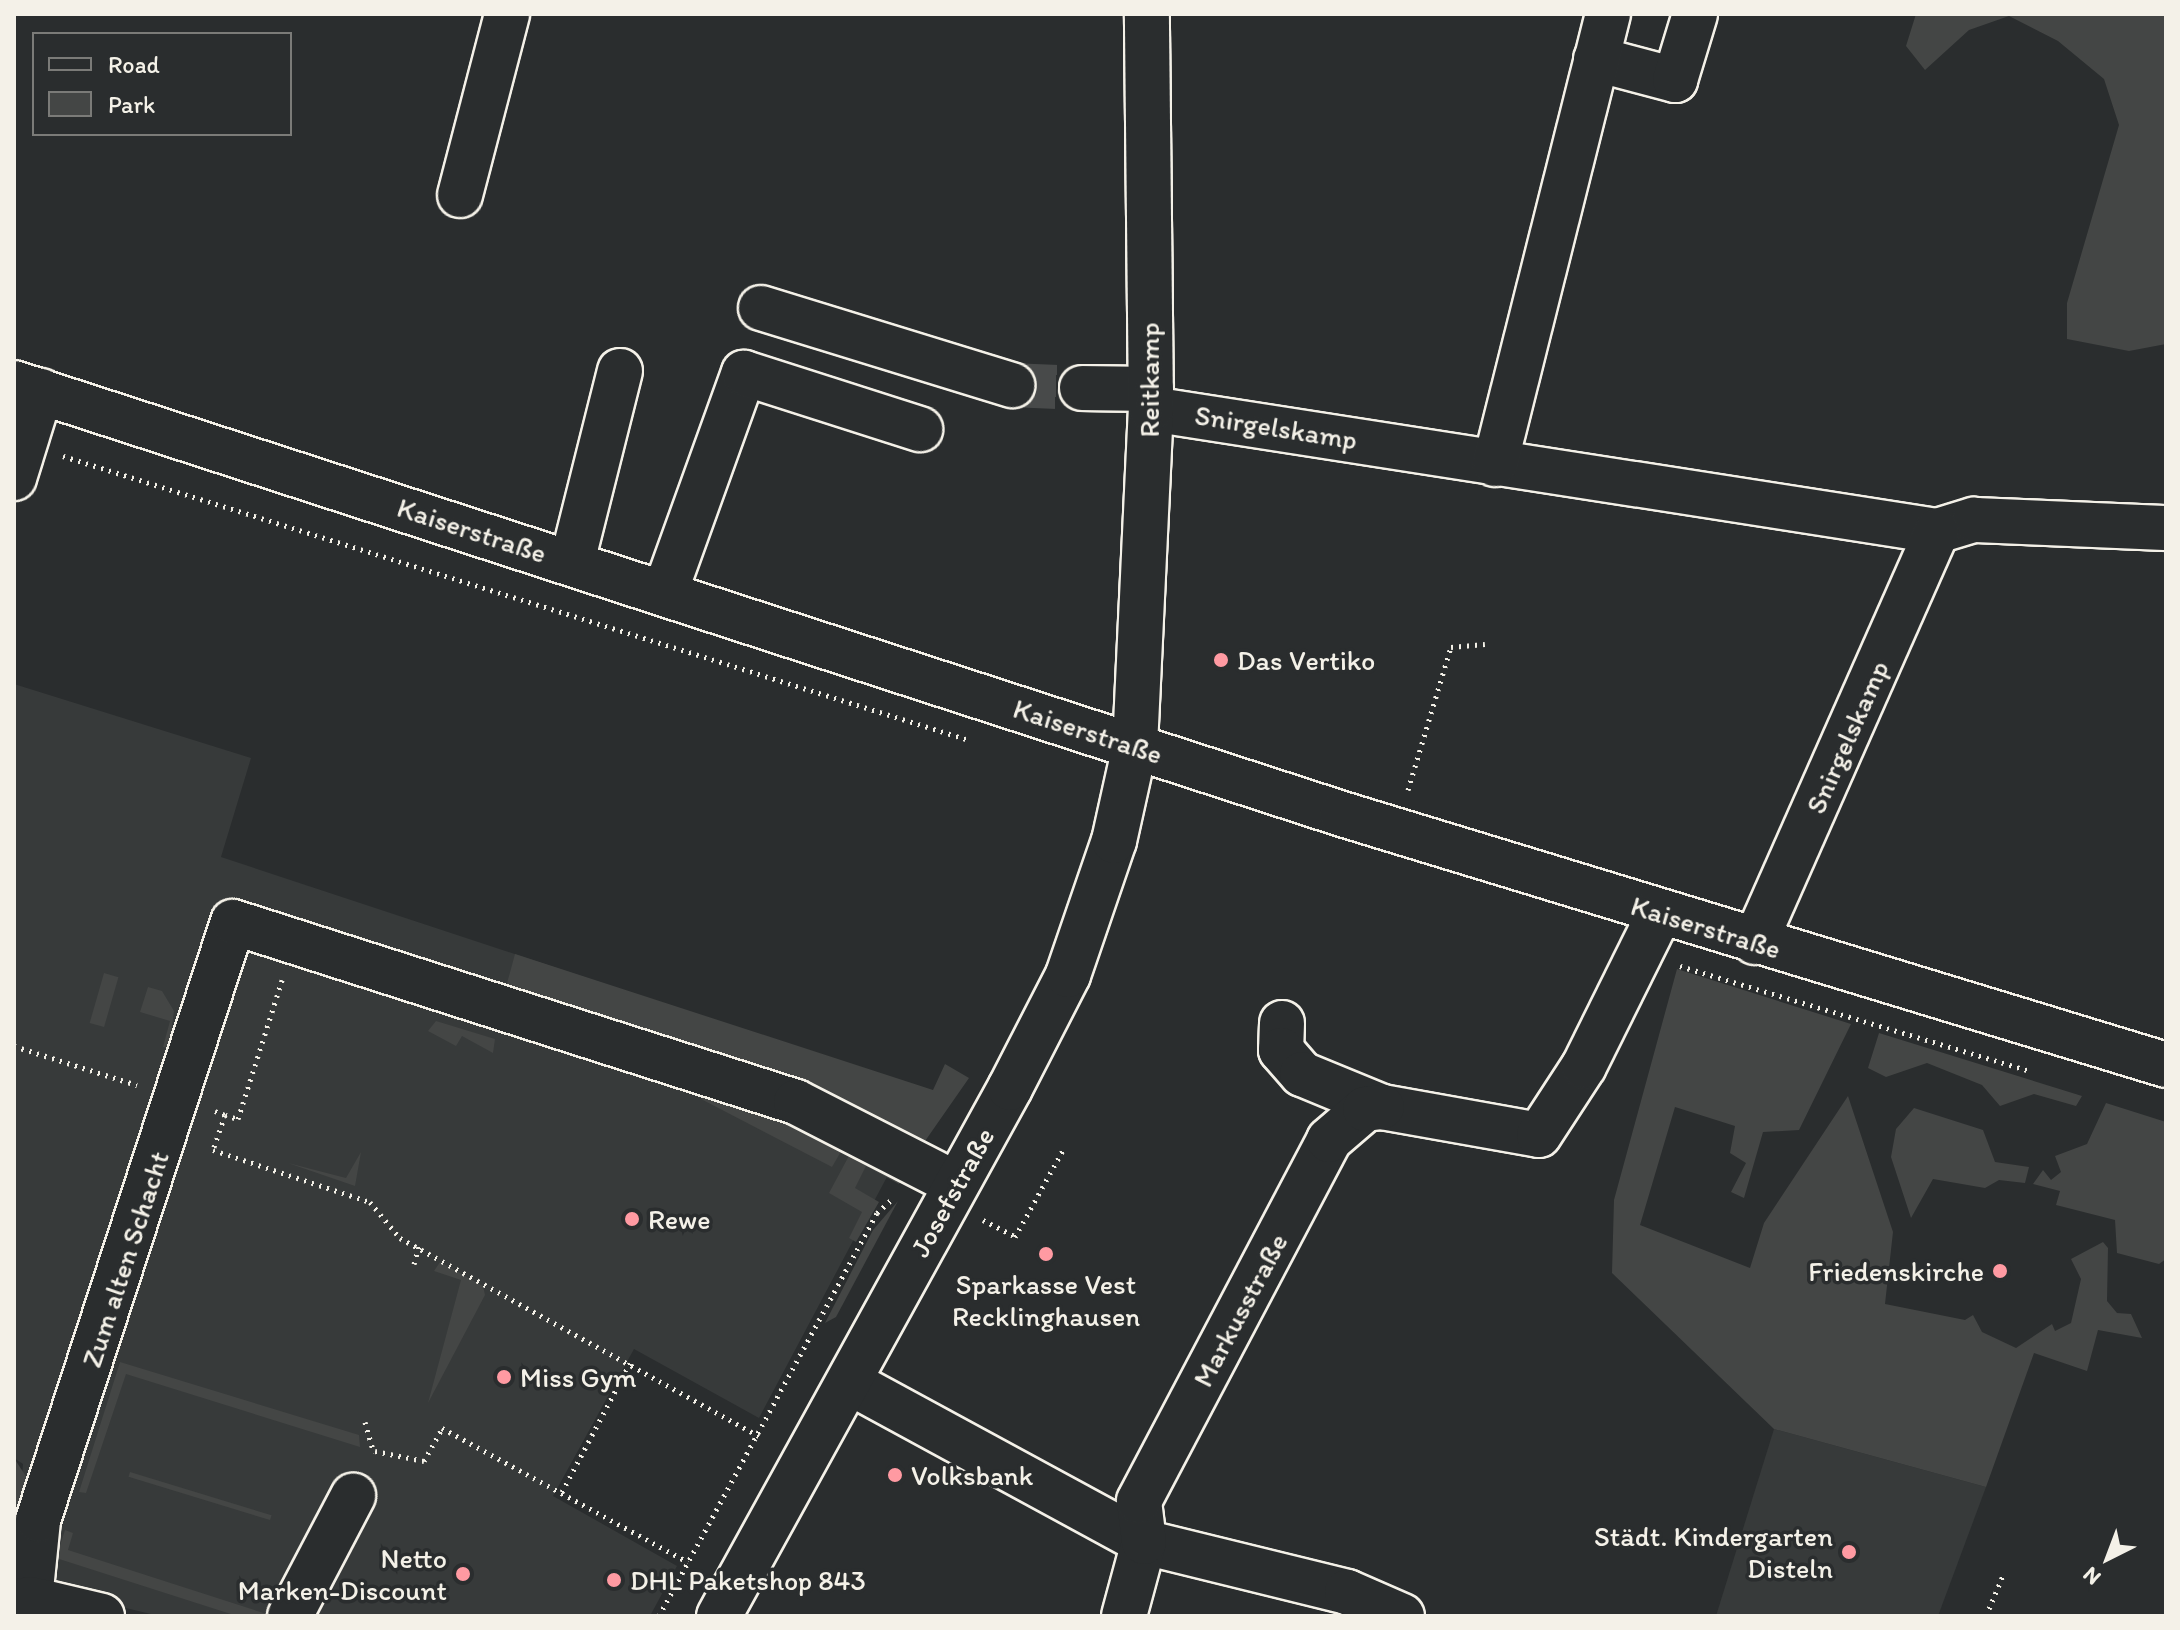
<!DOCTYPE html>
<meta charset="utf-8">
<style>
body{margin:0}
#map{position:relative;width:2180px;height:1630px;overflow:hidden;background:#2a2d2e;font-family:Itim,sans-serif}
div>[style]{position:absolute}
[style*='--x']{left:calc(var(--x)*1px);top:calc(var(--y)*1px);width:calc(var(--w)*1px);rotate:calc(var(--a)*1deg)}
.built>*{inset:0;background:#373a3a}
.green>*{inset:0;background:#444645;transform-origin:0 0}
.minor-tunnel>*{height:44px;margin-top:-22px;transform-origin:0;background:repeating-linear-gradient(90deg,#484a4a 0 44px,transparent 0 66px)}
.path>*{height:5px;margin-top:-2.5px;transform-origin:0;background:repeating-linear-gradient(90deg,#f4f1e8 0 2px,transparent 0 8px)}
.roads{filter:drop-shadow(2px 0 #f4f1e8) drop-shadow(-2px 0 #f4f1e8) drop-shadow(0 2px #f4f1e8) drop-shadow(0 -2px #f4f1e8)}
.minor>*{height:44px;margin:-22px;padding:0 22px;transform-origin:22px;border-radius:22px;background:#2a2d2e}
.major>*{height:44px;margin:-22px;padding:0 22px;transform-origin:22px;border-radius:22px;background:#2a2d2e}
.dots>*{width:22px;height:22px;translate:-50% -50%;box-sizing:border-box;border:4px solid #2a2d2e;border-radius:50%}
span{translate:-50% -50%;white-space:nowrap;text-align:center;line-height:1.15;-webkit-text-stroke:7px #2a2d2e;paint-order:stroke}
.street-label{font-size:28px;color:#f4f1e8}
.poi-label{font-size:28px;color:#f4f1e8}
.left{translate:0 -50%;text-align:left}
.right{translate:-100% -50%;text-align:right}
.frame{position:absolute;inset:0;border:16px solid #f4f1e8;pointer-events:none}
.legend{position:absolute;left:32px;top:32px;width:260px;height:104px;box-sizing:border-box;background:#2a2d2e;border:2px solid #7b7b78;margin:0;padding:10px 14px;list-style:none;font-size:24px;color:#f4f1e8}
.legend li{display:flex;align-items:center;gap:16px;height:40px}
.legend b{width:40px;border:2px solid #7b7b78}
.north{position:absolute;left:2068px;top:1518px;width:80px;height:80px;-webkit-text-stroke:6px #2a2d2e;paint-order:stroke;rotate:222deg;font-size:22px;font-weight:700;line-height:32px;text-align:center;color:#f4f1e8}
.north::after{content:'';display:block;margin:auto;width:28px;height:36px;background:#f4f1e8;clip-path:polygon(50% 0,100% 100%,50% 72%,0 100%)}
</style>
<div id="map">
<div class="built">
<i style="clip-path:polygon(14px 684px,251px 758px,221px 857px,932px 1092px,759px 1418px,634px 1349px,553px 1496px,677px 1566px,650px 1616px,159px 1616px,14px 1581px,23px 1464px,14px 1458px)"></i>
<i style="clip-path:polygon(1774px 1429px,1986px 1487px,1938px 1616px,1716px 1616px)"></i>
</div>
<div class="green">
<i style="clip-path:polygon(1916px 14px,2166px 14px,2166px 344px,2129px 351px,2067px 339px,2067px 303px,2119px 125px,2104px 79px,2058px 41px,2009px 16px,1969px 30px,1925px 70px,1906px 46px)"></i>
<i style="clip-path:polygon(515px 954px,933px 1090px,945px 1064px,969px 1078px,923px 1144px,506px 987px)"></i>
<i style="clip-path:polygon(1677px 969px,1851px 1024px,1799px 1130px,1763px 1132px,1744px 1198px,1731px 1192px,1746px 1163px,1730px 1153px,1735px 1126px,1675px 1107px,1640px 1225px,1750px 1268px,1764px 1223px,1848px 1096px,1893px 1232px,1885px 1304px,1965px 1320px,1973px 1315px,1982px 1332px,2016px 1348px,2052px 1324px,2055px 1331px,2071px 1323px,2081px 1279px,2071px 1259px,2103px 1242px,2108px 1248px,2107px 1301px,2117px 1313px,2131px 1314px,2142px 1338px,2098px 1330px,2087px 1371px,2034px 1353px,1986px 1487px,1774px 1429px,1612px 1273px,1614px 1200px)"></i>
<i style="left:104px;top:973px;width:15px;height:52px;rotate:16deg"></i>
<i style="clip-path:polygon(148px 987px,162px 991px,174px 1011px,169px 1048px,163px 1047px,170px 1021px,140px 1012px)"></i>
<i style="clip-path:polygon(436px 1021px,495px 1039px,493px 1053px,462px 1036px,456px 1046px,428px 1031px)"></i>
<i style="clip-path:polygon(1879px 1033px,2082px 1096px,2076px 1106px,2034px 1094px,2000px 1106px,1982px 1085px,1927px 1063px,1886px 1077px,1868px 1068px)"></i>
<i style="clip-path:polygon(706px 1095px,774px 1117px,843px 1148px,832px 1167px,701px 1099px)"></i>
<i style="clip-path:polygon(2106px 1103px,2166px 1122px,2166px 1259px,2159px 1264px,2117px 1253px,2115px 1220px,2056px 1205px,2060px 1191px,2033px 1184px,2043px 1170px,2051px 1180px,2061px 1172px,2055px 1156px,2087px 1144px)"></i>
<i style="clip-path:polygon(1914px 1108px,1983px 1130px,1995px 1162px,2029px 1167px,2025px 1183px,1999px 1180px,1985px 1188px,1933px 1179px,1911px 1218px,1891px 1157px,1896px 1129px)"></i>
<i style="clip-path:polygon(361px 1152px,355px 1186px,288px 1163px,346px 1178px)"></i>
<i style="clip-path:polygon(851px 1152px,904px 1177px,899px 1184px,866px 1166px,855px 1188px,879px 1202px,856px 1242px,849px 1238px,862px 1212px,829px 1193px)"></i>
<i style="clip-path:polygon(898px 1201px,836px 1317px,825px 1323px,873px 1230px)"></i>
<i style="clip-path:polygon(440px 1262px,483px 1286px,485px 1295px,428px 1403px,461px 1280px,434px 1271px)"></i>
<i style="clip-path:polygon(120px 1362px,359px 1435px,360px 1447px,126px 1374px,86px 1493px,79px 1492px)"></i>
<i style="clip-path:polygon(14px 1458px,29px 1481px,14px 1540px)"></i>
<i style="left:130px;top:1472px;width:148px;height:5px;rotate:17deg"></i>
<i style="clip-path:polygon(65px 1530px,73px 1533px,68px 1550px,273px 1616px,237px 1616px,56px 1558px)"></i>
</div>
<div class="minor-tunnel">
<i style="--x:1012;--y:385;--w:70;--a:2.5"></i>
</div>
<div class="path">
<i style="--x:63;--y:456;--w:949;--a:17.4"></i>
<i style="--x:1408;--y:790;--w:149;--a:-73.3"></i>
<i style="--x:1451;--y:647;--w:34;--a:-5"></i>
<i style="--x:1680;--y:966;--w:366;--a:16.7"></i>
<i style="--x:14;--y:1046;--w:129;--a:17.6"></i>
<i style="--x:215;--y:1111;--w:11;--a:22"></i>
<i style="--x:225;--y:1115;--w:37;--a:109"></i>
<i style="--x:213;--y:1150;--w:165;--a:18.3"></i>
<i style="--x:370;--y:1202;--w:47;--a:50.2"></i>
<i style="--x:400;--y:1238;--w:410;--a:28.9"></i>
<i style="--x:225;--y:1115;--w:14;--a:17"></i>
<i style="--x:238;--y:1119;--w:146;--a:-72.4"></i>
<i style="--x:983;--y:1220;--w:39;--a:27"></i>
<i style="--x:1015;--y:1237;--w:99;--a:-61.1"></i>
<i style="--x:414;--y:1264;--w:19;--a:-74"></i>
<i style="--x:365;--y:1422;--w:32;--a:74"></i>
<i style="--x:375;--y:1451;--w:50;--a:11.5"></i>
<i style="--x:424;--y:1461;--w:38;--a:-61"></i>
<i style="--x:442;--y:1428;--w:280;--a:28.6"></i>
<i style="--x:562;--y:1492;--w:146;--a:-62.2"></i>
<i style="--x:659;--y:1616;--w:458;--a:-61.6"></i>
<i style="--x:877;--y:1213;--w:23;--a:-43"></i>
<i style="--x:1986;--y:1616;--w:47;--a:-67.3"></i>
</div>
<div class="roads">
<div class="minor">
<i style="--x:1596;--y:59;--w:82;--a:14.9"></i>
<i style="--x:1675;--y:80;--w:69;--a:-73.1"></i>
<i style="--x:460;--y:195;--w:187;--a:-75.4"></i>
<i style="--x:761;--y:308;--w:263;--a:17.1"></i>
<i style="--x:1082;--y:388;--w:69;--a:0.8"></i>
<i style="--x:1151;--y:409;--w:795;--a:8.82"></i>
<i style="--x:1937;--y:531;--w:39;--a:-17"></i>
<i style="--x:1974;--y:520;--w:192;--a:2.4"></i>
<i style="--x:1495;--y:464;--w:464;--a:-75.9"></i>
<i style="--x:14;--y:478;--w:91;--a:-72.8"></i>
<i style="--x:572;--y:562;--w:197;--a:-75.9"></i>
<i style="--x:665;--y:592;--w:233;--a:-70.2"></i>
<i style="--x:744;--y:373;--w:185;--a:17.7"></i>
<i style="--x:1755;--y:942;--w:449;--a:-66.1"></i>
<i style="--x:1282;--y:1023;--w:27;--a:92"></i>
<i style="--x:1281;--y:1050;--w:32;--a:49"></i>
<i style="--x:1302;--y:1074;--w:87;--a:22.4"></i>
<i style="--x:1382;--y:1107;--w:159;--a:10.1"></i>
<i style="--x:1539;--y:1135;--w:82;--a:-56.9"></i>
<i style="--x:1584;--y:1066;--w:171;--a:-63.6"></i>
<i style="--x:849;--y:1382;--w:336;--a:28.5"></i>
<i style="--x:1144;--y:1542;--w:209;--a:13.8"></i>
<i style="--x:1347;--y:1592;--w:60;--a:23.6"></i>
<i style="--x:30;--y:1599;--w:79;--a:-84.2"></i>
<i style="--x:38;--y:1520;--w:629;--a:-71.94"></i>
<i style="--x:233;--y:922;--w:591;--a:17.73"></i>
<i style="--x:796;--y:1102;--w:180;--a:27.1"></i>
<i style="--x:14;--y:1602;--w:16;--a:-11"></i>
<i style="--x:30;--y:1599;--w:74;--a:13.3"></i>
<i style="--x:290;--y:1616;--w:136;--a:-62.3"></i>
<i style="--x:719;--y:1616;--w:603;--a:-61.14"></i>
<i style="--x:1010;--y:1088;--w:127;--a:-62.8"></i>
<i style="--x:1068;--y:975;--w:142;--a:-71.1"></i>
<i style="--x:1114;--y:841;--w:97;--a:-77.5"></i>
<i style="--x:1135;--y:746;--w:337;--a:-87.3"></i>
<i style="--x:1151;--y:409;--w:395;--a:-90.6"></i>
<i style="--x:1124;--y:1616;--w:77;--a:-74.9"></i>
<i style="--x:1144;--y:1542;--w:41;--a:-97"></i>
<i style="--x:1139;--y:1501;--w:408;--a:-62.2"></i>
<i style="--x:1329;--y:1140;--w:48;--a:-40.7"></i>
<i style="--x:1365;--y:1109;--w:17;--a:-7"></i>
</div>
<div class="major">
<i style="--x:14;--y:383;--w:1396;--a:17.98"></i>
<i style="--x:1342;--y:814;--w:861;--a:16.94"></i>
</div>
</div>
<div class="dots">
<i style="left:1221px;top:660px;background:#ff9aa2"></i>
<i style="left:632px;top:1219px;background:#ff9aa2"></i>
<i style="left:1046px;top:1254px;background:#ff9aa2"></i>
<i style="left:2000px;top:1271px;background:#ff9aa2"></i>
<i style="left:504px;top:1377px;background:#ff9aa2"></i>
<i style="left:895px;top:1475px;background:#ff9aa2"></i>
<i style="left:1849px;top:1552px;background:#ff9aa2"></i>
<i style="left:463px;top:1574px;background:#ff9aa2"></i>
<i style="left:614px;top:1580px;background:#ff9aa2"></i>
</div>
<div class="street-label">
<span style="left:1149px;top:380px;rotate:-90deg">Reitkamp</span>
<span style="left:1276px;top:427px;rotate:9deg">Snirgelskamp</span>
<span style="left:472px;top:530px;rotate:18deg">Kaiserstraße</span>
<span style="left:1088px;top:731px;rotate:18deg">Kaiserstraße</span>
<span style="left:1847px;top:737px;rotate:-66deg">Snirgelskamp</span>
<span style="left:1706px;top:927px;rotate:17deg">Kaiserstraße</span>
<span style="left:952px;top:1192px;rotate:-61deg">Josefstraße</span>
<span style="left:125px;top:1259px;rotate:-72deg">Zum alten Schacht</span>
<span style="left:1240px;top:1310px;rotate:-62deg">Markusstraße</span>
</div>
<div class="poi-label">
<span class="left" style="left:1237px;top:660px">Das Vertiko</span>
<span class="left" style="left:648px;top:1219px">Rewe</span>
<span class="right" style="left:1984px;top:1271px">Friedenskirche</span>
<span style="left:1046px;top:1300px">Sparkasse Vest<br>Recklinghausen</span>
<span class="left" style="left:520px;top:1377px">Miss Gym</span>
<span class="left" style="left:911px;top:1475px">Volksbank</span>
<span class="right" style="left:1833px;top:1552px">Städt. Kindergarten<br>Disteln</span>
<span class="right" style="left:447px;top:1574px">Netto<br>Marken-Discount</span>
<span class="left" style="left:630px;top:1580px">DHL Paketshop 843</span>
</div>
<div class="frame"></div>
<ul class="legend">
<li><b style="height:10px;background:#2a2d2e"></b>Road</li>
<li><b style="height:22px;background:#444645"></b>Park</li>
</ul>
<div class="north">N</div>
</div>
